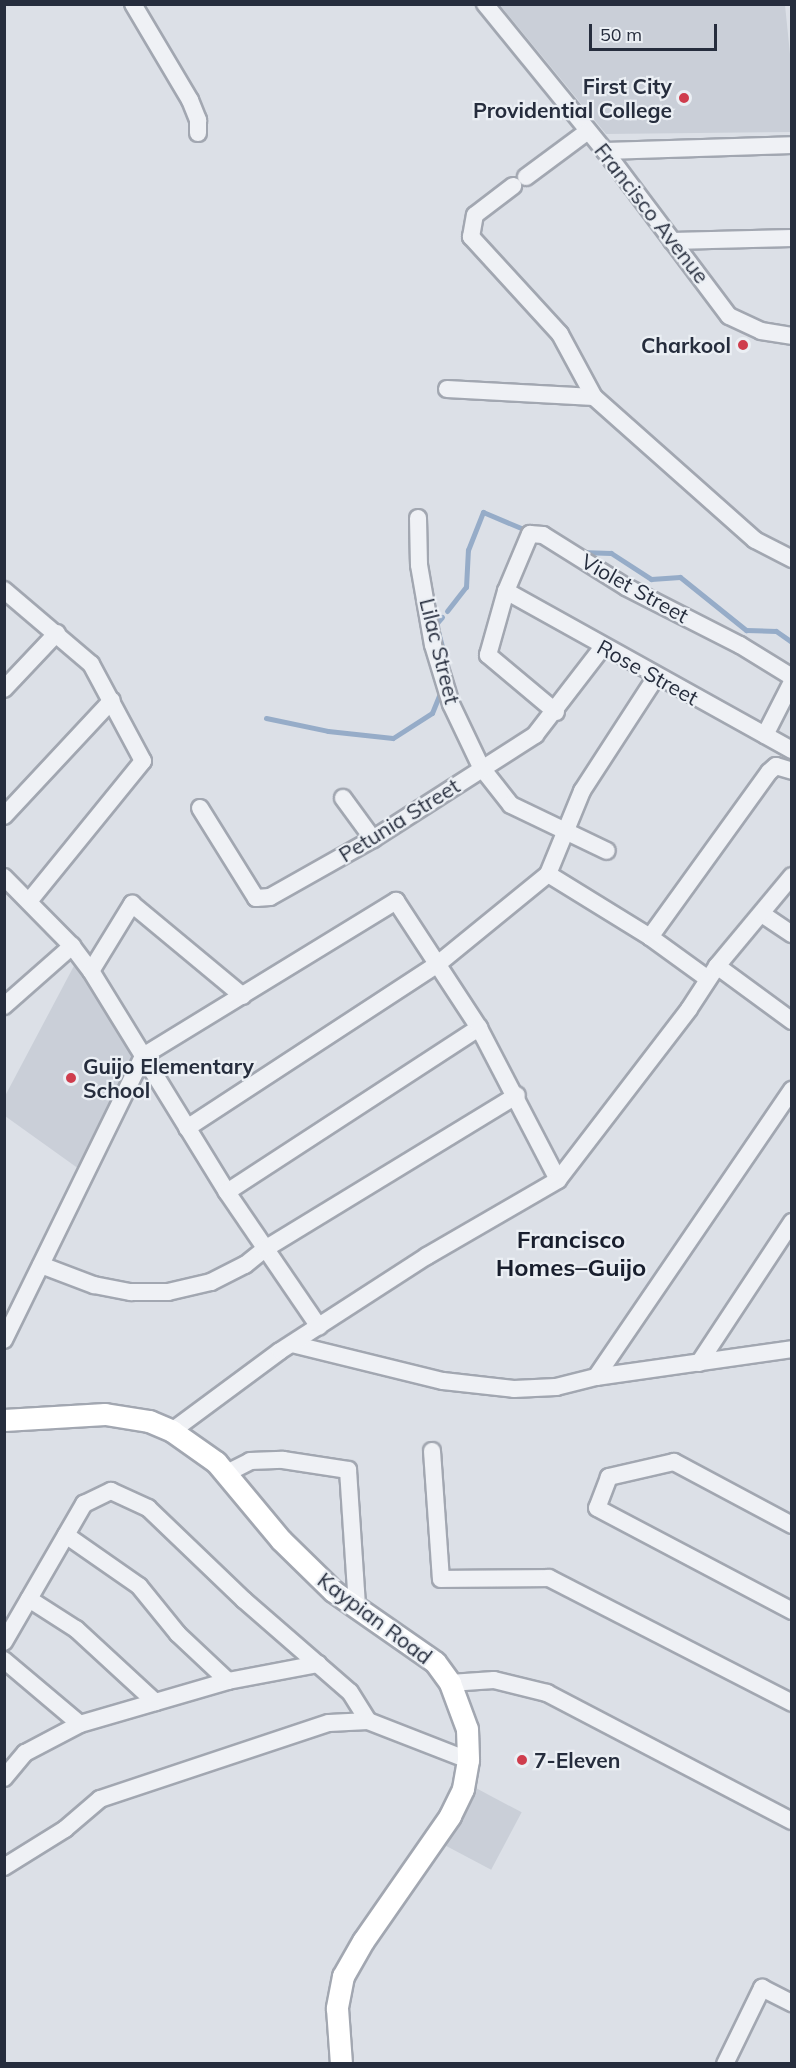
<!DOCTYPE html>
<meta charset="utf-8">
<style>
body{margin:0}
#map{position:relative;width:796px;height:2068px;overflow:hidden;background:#dce0e7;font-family:Mulish,sans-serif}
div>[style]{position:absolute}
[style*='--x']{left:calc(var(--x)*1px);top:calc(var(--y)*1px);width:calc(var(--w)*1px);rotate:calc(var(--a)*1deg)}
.built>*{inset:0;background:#cacfd8;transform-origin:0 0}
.stream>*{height:5px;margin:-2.5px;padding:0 2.5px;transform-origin:2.5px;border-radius:2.5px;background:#96acc8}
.roads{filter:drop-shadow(2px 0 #a2a7b1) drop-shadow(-2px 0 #a2a7b1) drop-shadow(0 2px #a2a7b1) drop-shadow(0 -2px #a2a7b1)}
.minor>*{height:16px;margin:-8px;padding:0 8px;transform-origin:8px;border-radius:8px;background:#eff1f5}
.major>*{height:21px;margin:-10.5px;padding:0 10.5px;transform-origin:10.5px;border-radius:10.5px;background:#fff}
.dots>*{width:16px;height:16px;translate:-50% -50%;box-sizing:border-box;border:3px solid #ebeff4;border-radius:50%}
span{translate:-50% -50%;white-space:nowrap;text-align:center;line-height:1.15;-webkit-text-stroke:4.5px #ebeff4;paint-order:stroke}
.poi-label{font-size:21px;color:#262d3d;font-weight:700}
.right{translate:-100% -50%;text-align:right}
.left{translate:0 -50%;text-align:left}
.street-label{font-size:21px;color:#262d3d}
.quarter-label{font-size:24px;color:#181e2d;font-weight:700}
.frame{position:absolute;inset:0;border:6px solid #262d3d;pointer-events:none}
.scale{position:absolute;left:589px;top:24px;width:128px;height:27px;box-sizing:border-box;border:3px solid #262d3d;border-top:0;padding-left:8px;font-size:18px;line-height:21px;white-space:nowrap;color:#262d3d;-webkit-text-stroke:4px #ebeff4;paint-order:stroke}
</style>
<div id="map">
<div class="built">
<i style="clip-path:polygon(500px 5px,785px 5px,791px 64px,791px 132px,606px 134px)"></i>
<i style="clip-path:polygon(76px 962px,137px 1059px,79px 1169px,5px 1116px,5px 1096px)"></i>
<i style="left:474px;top:1787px;width:54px;height:65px;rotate:28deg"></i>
</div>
<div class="stream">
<i style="--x:581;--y:552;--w:30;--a:2"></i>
<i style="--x:611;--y:553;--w:48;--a:33"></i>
<i style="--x:651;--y:579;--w:29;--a:-4"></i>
<i style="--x:680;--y:577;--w:85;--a:38.8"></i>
<i style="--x:746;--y:630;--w:30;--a:2"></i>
<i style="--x:776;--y:631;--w:19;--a:35"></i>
<i style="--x:447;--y:611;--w:31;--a:-52"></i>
<i style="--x:466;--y:587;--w:37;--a:-87"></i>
<i style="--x:468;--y:550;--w:41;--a:-68.5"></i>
<i style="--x:483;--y:512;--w:49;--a:22.9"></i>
<i style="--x:442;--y:617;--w:9;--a:131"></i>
<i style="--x:436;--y:624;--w:34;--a:75"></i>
<i style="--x:266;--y:718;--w:63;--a:11.8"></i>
<i style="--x:328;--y:731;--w:65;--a:6.1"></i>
<i style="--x:393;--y:738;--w:46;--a:-32.7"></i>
<i style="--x:432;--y:713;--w:27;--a:-68"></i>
</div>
<div class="roads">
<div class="minor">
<i style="--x:133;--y:4;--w:112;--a:59.3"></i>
<i style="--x:190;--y:100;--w:22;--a:68"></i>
<i style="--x:198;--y:120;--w:13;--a:90"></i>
<i style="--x:485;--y:4;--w:190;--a:50.8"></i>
<i style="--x:605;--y:151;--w:206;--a:53.1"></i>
<i style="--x:729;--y:316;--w:35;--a:25"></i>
<i style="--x:761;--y:331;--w:31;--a:9"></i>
<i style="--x:605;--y:151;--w:187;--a:-1.8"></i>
<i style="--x:526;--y:177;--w:77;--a:-36.6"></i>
<i style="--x:672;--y:241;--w:120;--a:-1.4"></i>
<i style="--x:447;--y:389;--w:147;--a:3.1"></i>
<i style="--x:594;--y:397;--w:72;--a:-118.4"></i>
<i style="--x:560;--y:334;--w:132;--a:-132.5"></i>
<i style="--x:471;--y:237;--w:22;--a:-80"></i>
<i style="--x:475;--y:215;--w:48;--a:-37.3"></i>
<i style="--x:594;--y:397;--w:215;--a:41.6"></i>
<i style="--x:755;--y:540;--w:42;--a:27.2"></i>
<i style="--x:418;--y:518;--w:47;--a:88.8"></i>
<i style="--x:419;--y:565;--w:81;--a:80.1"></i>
<i style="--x:433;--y:645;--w:62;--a:73"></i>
<i style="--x:451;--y:704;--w:70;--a:64.5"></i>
<i style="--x:481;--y:767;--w:48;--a:51.7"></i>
<i style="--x:511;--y:805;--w:106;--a:25.6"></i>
<i style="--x:4;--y:590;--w:114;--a:40.4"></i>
<i style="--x:91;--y:664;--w:110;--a:61.8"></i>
<i style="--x:143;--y:761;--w:179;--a:129.1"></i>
<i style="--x:506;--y:591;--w:327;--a:29.1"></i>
<i style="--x:4;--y:689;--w:77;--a:-46.6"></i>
<i style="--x:556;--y:712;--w:89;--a:-140"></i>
<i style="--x:488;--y:655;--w:66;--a:-74.3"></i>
<i style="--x:506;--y:591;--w:62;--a:-67.2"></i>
<i style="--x:530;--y:534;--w:13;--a:4"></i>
<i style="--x:543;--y:535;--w:98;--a:32.1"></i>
<i style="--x:626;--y:587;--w:128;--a:27"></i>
<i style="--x:740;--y:645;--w:61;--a:31.6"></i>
<i style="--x:765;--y:735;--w:59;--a:-63"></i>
<i style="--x:343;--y:798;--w:51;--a:53.8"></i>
<i style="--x:200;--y:808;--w:106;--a:58.1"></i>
<i style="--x:256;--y:898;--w:14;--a:-4"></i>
<i style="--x:270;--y:897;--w:118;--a:-29.4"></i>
<i style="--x:373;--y:839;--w:193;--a:-32.7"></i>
<i style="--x:535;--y:735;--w:110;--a:-52.4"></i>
<i style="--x:4;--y:816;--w:158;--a:-47"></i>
<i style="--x:548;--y:874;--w:90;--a:-67.7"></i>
<i style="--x:582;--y:791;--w:136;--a:-57"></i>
<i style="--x:4;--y:877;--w:97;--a:45.4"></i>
<i style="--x:72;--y:946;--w:31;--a:53"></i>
<i style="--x:91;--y:971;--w:259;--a:58.4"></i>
<i style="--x:227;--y:1192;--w:163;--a:55.7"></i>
<i style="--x:762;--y:914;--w:36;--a:34"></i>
<i style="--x:717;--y:966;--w:93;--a:36.3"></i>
<i style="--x:91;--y:971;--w:79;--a:-58.5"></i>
<i style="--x:132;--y:904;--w:144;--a:39.7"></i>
<i style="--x:708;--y:979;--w:72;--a:-144.1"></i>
<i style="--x:650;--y:937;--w:203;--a:-54.2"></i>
<i style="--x:769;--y:772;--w:9;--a:-41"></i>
<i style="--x:776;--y:766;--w:17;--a:17"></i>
<i style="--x:4;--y:1006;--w:91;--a:-41.4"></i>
<i style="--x:187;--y:1128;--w:301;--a:-33.2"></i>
<i style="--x:439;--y:963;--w:141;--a:-39.2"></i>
<i style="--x:548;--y:874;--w:120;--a:31.7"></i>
<i style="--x:227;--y:1192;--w:301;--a:-33.1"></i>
<i style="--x:41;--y:1265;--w:57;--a:20.7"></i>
<i style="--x:94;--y:1285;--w:38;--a:11"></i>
<i style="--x:131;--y:1292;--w:37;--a:0"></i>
<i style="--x:168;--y:1292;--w:44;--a:-13.1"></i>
<i style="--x:211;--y:1282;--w:38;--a:-27"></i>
<i style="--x:245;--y:1265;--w:26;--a:-39"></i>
<i style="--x:265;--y:1249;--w:295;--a:-31.4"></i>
<i style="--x:4;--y:1340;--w:316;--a:-63.9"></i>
<i style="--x:143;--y:1056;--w:297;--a:-31.5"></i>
<i style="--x:396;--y:901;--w:152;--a:56.8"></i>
<i style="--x:479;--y:1028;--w:171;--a:62.5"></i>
<i style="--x:292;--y:1344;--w:155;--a:13.8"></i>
<i style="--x:443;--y:1381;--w:71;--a:6.4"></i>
<i style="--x:514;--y:1389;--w:42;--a:-2.7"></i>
<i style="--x:556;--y:1387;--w:41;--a:-14"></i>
<i style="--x:596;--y:1377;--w:198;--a:-8.1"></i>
<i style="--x:699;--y:1363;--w:169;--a:-56.6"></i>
<i style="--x:596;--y:1377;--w:348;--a:-55.7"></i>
<i style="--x:172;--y:1431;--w:134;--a:-36.5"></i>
<i style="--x:280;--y:1351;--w:175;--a:-32.9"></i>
<i style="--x:427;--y:1256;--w:151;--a:-30.1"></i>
<i style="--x:558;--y:1180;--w:215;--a:-52.5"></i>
<i style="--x:689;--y:1009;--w:51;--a:-56.9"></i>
<i style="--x:717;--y:966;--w:117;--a:-50.2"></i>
<i style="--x:432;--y:1451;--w:128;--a:86"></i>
<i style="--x:441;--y:1579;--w:108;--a:-0.5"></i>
<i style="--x:549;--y:1578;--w:273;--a:27.2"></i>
<i style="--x:225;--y:1474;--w:28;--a:-27"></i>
<i style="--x:250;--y:1461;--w:33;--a:-2"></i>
<i style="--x:283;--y:1460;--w:66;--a:8.7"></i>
<i style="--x:348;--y:1470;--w:137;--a:86.2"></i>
<i style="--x:792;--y:1525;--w:134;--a:-151.9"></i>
<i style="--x:674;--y:1462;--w:67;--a:167"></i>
<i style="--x:609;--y:1477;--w:33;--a:111"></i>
<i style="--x:597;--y:1508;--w:221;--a:27.8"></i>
<i style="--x:29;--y:1599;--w:56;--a:32.6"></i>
<i style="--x:76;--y:1629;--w:108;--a:42.7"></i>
<i style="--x:4;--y:1642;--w:160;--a:-59.9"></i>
<i style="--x:84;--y:1504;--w:30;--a:-26"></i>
<i style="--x:111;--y:1491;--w:41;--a:24.7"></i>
<i style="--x:148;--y:1508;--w:133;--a:43.8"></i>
<i style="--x:244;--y:1600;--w:140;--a:41"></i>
<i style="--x:350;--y:1692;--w:34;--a:58"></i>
<i style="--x:4;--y:1660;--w:99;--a:40.1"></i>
<i style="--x:228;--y:1681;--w:92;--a:-10.7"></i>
<i style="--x:450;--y:1683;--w:44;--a:-3.9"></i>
<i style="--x:494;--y:1680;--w:55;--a:13.8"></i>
<i style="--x:547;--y:1693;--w:276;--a:27.6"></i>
<i style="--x:4;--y:1778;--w:33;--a:-50"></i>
<i style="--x:25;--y:1753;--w:62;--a:-27.8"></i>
<i style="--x:80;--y:1724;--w:154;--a:-16.2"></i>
<i style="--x:228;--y:1681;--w:69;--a:-136.8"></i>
<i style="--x:178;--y:1634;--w:62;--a:-129.1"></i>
<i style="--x:139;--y:1586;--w:89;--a:-145.1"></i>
<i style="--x:4;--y:1867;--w:72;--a:-31.9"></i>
<i style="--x:65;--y:1829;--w:46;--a:-40.6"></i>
<i style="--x:100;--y:1799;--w:241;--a:-18.4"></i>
<i style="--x:329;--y:1723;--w:39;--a:-3"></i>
<i style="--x:368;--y:1721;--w:107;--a:21.3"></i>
<i style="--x:725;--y:2064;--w:85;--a:-64"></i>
<i style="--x:762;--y:1988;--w:34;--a:27"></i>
</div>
<div class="major">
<i style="--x:4;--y:1420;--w:101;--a:-3.4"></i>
<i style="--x:105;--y:1414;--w:45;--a:9"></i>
<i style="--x:149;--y:1421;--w:25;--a:23"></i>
<i style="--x:172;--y:1431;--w:54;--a:35.2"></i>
<i style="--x:216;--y:1462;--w:102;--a:50.2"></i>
<i style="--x:281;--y:1540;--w:73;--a:44.4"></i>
<i style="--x:333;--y:1591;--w:124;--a:34.8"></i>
<i style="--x:435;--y:1662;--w:26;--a:54"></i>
<i style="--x:450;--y:1683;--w:49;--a:69.7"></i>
<i style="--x:467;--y:1729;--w:31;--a:88"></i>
<i style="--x:468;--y:1760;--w:29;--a:100"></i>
<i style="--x:463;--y:1789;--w:30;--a:116"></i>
<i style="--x:450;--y:1816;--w:152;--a:124.8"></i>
<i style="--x:363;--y:1941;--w:40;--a:119.7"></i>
<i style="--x:343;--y:1976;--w:33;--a:101"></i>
<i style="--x:337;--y:2008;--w:56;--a:85.9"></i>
</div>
</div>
<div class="dots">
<i style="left:684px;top:98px;background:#cf3d4d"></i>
<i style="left:743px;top:345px;background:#cf3d4d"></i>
<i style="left:71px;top:1078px;background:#cf3d4d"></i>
<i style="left:522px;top:1760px;background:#cf3d4d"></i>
</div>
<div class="poi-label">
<span class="right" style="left:672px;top:98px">First City<br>Providential College</span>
<span class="right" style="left:731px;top:345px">Charkool</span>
<span class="left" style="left:83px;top:1078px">Guijo Elementary<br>School</span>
<span class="left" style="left:534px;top:1760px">7-Eleven</span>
</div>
<div class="street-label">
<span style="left:652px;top:213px;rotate:52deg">Francisco Avenue</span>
<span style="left:635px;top:588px;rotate:29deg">Violet Street</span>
<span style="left:440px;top:651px;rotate:76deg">Lilac Street</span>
<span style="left:648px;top:672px;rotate:29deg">Rose Street</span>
<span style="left:399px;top:820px;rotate:-32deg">Petunia Street</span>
<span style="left:375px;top:1618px;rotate:37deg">Kaypian Road</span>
</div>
<div class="quarter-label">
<span style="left:571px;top:1254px">Francisco<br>Homes–Guijo</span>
</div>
<div class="frame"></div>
<div class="scale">50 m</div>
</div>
